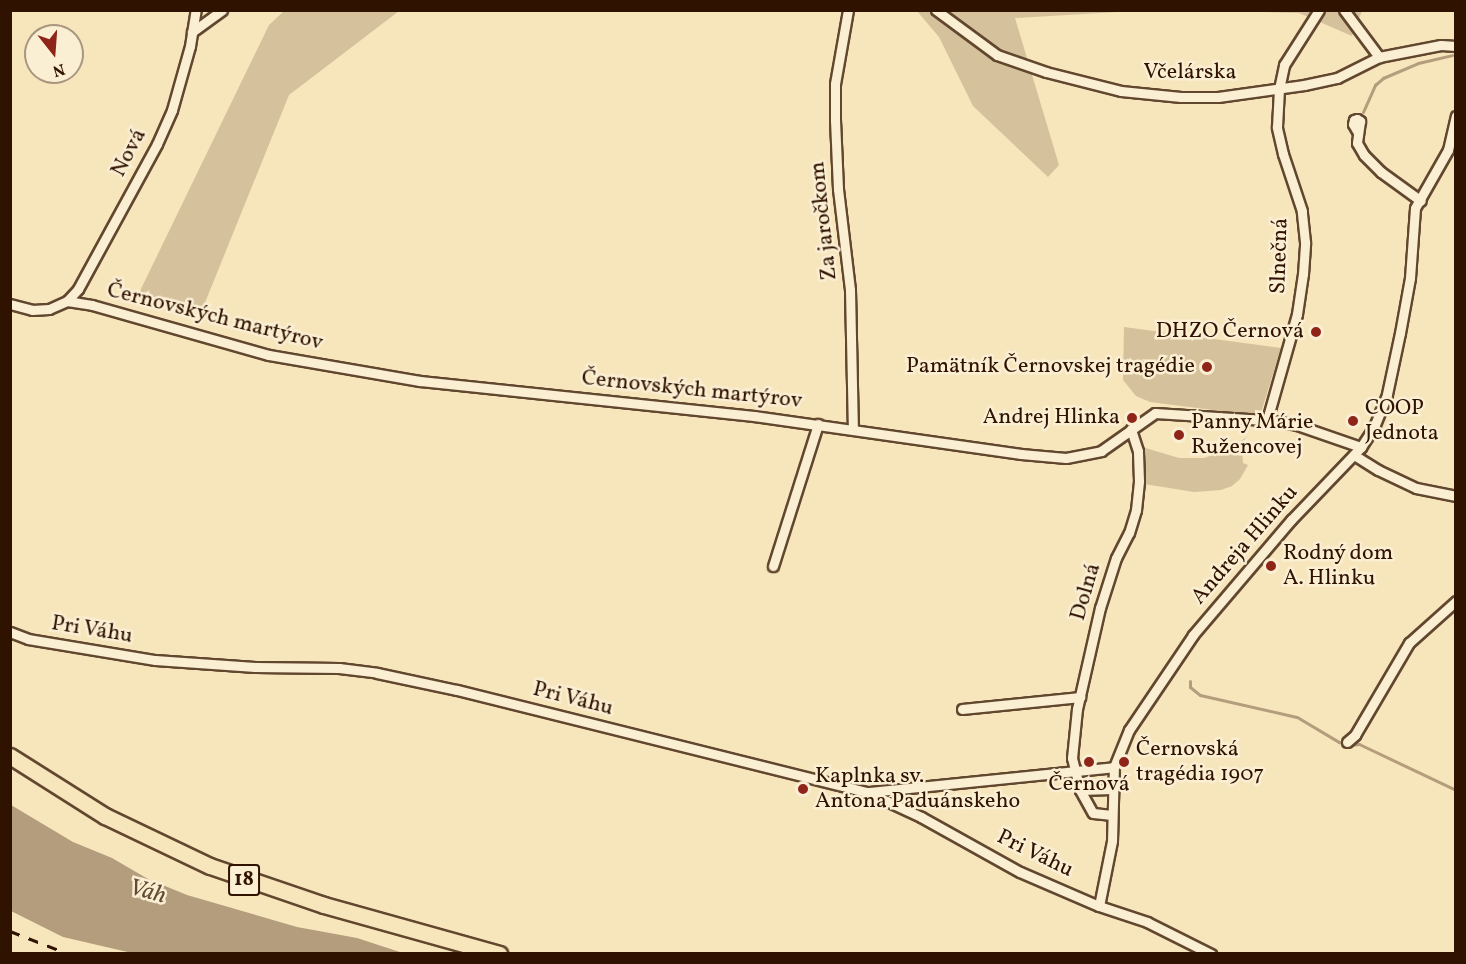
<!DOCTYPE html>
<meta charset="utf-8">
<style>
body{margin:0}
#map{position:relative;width:1466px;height:964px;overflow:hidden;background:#f7e5bc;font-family:Vollkorn,serif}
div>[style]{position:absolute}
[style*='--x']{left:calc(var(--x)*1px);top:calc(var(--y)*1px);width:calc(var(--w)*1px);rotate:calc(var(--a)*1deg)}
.green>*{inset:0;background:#d5c19c}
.water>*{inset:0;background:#b39d7c}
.stream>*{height:3px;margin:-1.5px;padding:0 1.5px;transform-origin:1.5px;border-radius:1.5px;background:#b39d7c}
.roads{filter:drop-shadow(2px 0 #62472f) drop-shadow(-2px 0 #62472f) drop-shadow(0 2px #62472f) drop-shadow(0 -2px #62472f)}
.street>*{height:9px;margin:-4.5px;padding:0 4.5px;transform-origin:4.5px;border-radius:4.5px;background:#faeed3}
.primary>*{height:15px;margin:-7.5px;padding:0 7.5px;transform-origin:7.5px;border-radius:7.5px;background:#f7e5bc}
.rail>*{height:3px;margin-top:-1.5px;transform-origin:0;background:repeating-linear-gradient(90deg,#301200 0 10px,transparent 0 20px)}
.dots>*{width:16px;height:16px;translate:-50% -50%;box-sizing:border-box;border:3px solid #faeed3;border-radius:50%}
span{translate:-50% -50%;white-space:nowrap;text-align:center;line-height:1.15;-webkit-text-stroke:5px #faeed3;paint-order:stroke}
.shield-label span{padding:2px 4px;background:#faeed3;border:2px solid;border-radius:4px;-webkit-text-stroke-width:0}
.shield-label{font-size:21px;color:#301200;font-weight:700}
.street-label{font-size:22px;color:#301200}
.poi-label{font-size:22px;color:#301200}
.right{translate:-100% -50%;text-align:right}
.left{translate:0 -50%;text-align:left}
.water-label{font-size:24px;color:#644a32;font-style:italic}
.frame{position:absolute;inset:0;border:12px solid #301200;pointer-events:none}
.north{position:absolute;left:24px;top:24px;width:60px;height:60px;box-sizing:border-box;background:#faeed3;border:2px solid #a9967f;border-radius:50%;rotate:163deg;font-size:16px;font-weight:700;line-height:24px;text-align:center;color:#301200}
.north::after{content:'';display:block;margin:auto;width:21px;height:27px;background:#8f2418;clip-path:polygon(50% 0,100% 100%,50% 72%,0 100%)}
</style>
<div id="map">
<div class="green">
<i style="clip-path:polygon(284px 11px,399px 11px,289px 95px,202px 310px,139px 293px,269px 25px)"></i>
<i style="clip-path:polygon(917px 11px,1135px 11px,1015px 18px,1059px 165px,1048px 177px,973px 106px,939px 37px)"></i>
<i style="clip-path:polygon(1221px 11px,1362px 11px,1352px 36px,1299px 13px)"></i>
<i style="clip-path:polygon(1124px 327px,1281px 348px,1260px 416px,1150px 402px,1136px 396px,1123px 380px)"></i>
<i style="clip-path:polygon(1247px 437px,1242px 453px,1243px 463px,1248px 465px,1240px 479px,1232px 486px,1221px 490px,1194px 492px,1144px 484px,1142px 447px,1179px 458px,1204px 458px,1227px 450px)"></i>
</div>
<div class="water">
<i style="clip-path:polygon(11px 805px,73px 842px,112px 858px,148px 879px,187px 895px,297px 927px,357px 938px,403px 953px,132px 953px,63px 937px,11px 911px)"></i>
</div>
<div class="stream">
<i style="--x:1363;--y:112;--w:30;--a:-66"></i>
<i style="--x:1375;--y:85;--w:11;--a:-41"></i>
<i style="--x:1383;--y:78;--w:38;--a:-23"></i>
<i style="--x:1418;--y:63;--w:35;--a:-13"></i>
<i style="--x:1190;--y:681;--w:6;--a:90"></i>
<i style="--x:1190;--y:687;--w:13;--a:39"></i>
<i style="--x:1200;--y:695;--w:99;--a:12.8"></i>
<i style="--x:1297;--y:717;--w:49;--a:30.8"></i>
<i style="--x:1339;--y:742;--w:11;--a:15"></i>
<i style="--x:1350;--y:745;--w:9;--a:-6"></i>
<i style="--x:1359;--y:744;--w:107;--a:25.4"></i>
</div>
<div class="roads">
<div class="street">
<i style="--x:848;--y:10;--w:75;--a:100"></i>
<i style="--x:835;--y:84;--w:36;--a:90"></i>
<i style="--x:835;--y:120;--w:69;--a:87.5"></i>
<i style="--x:838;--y:189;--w:102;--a:83.2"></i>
<i style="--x:850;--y:290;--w:138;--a:88.8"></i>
<i style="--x:936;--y:10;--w:76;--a:36.4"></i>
<i style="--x:997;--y:55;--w:52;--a:19.1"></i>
<i style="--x:1046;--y:72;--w:77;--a:14.2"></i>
<i style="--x:1121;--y:91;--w:60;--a:5.7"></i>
<i style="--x:1181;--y:97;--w:37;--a:0"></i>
<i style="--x:1218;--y:97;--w:87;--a:-7.9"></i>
<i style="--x:1304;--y:85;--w:34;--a:-12"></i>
<i style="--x:1337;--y:78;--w:47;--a:-26.6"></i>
<i style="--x:1379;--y:57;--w:63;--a:-11"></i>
<i style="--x:1441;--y:45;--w:15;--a:4"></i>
<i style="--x:1344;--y:10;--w:59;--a:53.3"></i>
<i style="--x:192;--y:32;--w:37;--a:-36"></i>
<i style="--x:1357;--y:131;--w:8;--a:-120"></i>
<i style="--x:1353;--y:124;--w:4;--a:-76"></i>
<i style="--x:1354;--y:120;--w:3;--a:-18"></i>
<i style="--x:1357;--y:119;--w:4;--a:34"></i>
<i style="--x:1360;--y:121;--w:22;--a:98"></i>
<i style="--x:1357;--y:143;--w:14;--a:60"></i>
<i style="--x:1364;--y:155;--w:24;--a:45"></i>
<i style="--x:1381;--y:172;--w:49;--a:35.9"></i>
<i style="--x:67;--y:301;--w:16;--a:-47"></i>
<i style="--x:78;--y:289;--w:165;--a:-61.4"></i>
<i style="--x:157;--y:144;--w:37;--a:-66"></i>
<i style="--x:172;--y:110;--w:66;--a:-74.3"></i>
<i style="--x:190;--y:46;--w:36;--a:-81"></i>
<i style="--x:10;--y:304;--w:23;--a:15"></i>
<i style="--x:32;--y:310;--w:17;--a:-3"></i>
<i style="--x:49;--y:309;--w:20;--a:-24"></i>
<i style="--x:67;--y:301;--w:25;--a:9"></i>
<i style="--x:92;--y:305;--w:184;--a:15.8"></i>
<i style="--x:269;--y:355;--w:153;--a:9.8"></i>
<i style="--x:420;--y:381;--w:336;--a:6"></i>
<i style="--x:754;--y:416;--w:270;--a:8.1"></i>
<i style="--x:1021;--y:454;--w:45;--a:5.1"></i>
<i style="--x:1066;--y:458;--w:36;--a:-11"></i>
<i style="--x:1101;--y:451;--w:66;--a:-35.1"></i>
<i style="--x:1155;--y:413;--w:112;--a:3.6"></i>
<i style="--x:1267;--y:420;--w:30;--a:9"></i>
<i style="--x:1297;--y:425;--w:68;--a:19"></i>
<i style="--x:1267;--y:420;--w:110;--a:-74.2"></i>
<i style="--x:1297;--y:314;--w:40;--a:-81.5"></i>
<i style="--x:1303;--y:274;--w:32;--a:-86"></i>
<i style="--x:1305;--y:242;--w:31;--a:-96"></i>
<i style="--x:1302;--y:211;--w:60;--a:-108.4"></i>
<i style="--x:1283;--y:154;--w:28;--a:-103"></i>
<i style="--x:1277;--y:127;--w:38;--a:-87"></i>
<i style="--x:1279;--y:89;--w:25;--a:-78"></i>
<i style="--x:1284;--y:65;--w:65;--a:-57.5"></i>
<i style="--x:1354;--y:455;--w:28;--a:32"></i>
<i style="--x:1378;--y:470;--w:42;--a:25.3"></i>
<i style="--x:1416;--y:488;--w:41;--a:11.3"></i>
<i style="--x:773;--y:566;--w:149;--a:-72.4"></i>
<i style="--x:10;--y:632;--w:19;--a:21"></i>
<i style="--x:28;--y:639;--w:129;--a:9.4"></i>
<i style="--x:155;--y:660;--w:100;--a:4"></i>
<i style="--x:255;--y:667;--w:84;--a:0.7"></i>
<i style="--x:339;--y:668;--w:38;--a:7"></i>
<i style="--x:377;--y:673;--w:82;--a:12"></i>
<i style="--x:457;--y:690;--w:422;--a:14"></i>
<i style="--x:867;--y:792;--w:60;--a:24.8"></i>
<i style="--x:921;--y:817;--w:113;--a:29.1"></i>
<i style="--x:1020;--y:872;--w:86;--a:23.3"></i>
<i style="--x:1099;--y:906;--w:51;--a:18.4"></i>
<i style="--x:1147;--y:922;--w:72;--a:26.6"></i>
<i style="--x:962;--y:709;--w:119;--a:-5.8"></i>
<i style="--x:1347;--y:742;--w:11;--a:-41"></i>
<i style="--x:1355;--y:735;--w:107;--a:-59.6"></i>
<i style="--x:1409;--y:643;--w:63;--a:-41.8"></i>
<i style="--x:1112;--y:789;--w:32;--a:178"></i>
<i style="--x:1080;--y:790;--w:33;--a:-104"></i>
<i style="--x:1072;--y:758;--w:49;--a:-84.2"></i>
<i style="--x:1077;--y:709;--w:104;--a:-77.2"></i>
<i style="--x:1100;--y:608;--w:52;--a:-72.3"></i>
<i style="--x:1116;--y:558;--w:28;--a:-63"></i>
<i style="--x:1129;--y:533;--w:24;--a:-73"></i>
<i style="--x:1136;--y:510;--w:29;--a:-84"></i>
<i style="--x:1139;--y:481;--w:30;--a:-92"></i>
<i style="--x:1138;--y:451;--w:23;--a:-108"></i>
<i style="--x:1080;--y:790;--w:26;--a:61"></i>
<i style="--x:1093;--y:813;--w:19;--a:6"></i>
<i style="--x:869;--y:792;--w:246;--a:-5.8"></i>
<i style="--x:1099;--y:906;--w:66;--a:-78.7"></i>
<i style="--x:1112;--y:841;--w:74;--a:-88.5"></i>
<i style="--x:1114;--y:767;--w:40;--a:-68"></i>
<i style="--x:1129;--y:730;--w:115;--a:-56"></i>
<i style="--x:1193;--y:635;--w:151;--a:-49.6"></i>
<i style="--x:1291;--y:520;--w:101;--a:-46.2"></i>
<i style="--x:1361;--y:447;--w:24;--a:-57"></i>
<i style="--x:1374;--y:427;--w:35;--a:-68"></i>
<i style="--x:1387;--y:394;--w:62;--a:-78"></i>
<i style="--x:1400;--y:333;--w:56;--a:-79.7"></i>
<i style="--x:1410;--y:278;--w:70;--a:-85.9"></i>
<i style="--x:1415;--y:208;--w:67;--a:-60.4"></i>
<i style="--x:1448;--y:150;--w:35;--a:-77"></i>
</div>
<div class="primary">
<i style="--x:10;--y:756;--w:112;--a:32.3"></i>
<i style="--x:105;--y:816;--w:116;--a:25.5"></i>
<i style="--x:210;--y:866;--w:120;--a:18.9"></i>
<i style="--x:324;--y:905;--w:182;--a:15.6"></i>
</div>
</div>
<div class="rail">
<i style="--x:10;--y:931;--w:63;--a:21.3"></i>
</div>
<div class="dots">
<i style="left:1316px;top:332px;background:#8f2418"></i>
<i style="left:1207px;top:367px;background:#8f2418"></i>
<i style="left:1132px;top:418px;background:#8f2418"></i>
<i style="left:1353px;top:421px;background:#8f2418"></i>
<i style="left:1179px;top:435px;background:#8f2418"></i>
<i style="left:1271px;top:566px;background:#8f2418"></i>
<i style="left:1089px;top:762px;background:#8f2418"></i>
<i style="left:1124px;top:762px;background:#8f2418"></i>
<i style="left:803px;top:789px;background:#8f2418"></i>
</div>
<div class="shield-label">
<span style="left:244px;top:880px">18</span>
</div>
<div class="street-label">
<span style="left:1190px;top:73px">Včelárska</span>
<span style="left:129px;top:153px;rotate:-63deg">Nová</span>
<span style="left:824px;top:221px;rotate:-96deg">Za jaročkom</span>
<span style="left:1280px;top:256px;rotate:-88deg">Slnečná</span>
<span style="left:215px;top:317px;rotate:14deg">Černovských martýrov</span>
<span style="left:692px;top:390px;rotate:6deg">Černovských martýrov</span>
<span style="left:1245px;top:545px;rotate:-49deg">Andreja Hlinku</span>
<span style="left:1086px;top:592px;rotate:-74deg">Dolná</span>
<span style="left:92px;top:630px;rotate:9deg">Pri Váhu</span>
<span style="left:573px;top:699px;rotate:14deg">Pri Váhu</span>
<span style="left:1035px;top:854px;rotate:26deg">Pri Váhu</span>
</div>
<div class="poi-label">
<span class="right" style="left:1304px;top:332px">DHZO Černová</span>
<span class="right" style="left:1195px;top:367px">Pamätník Černovskej tragédie</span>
<span class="left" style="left:1365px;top:421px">COOP<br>Jednota</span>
<span class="right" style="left:1120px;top:418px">Andrej Hlinka</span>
<span class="left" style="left:1191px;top:435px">Panny Márie<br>Ružencovej</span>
<span class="left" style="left:1283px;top:566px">Rodný dom<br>A. Hlinku</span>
<span class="left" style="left:1136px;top:762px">Černovská<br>tragédia 1907</span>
<span class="left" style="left:815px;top:789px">Kaplnka sv.<br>Antona Paduánskeho</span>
<span style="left:1089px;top:785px">Černová</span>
</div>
<div class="water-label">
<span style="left:147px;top:893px;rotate:15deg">Váh</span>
</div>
<div class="frame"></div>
<div class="north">N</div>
</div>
